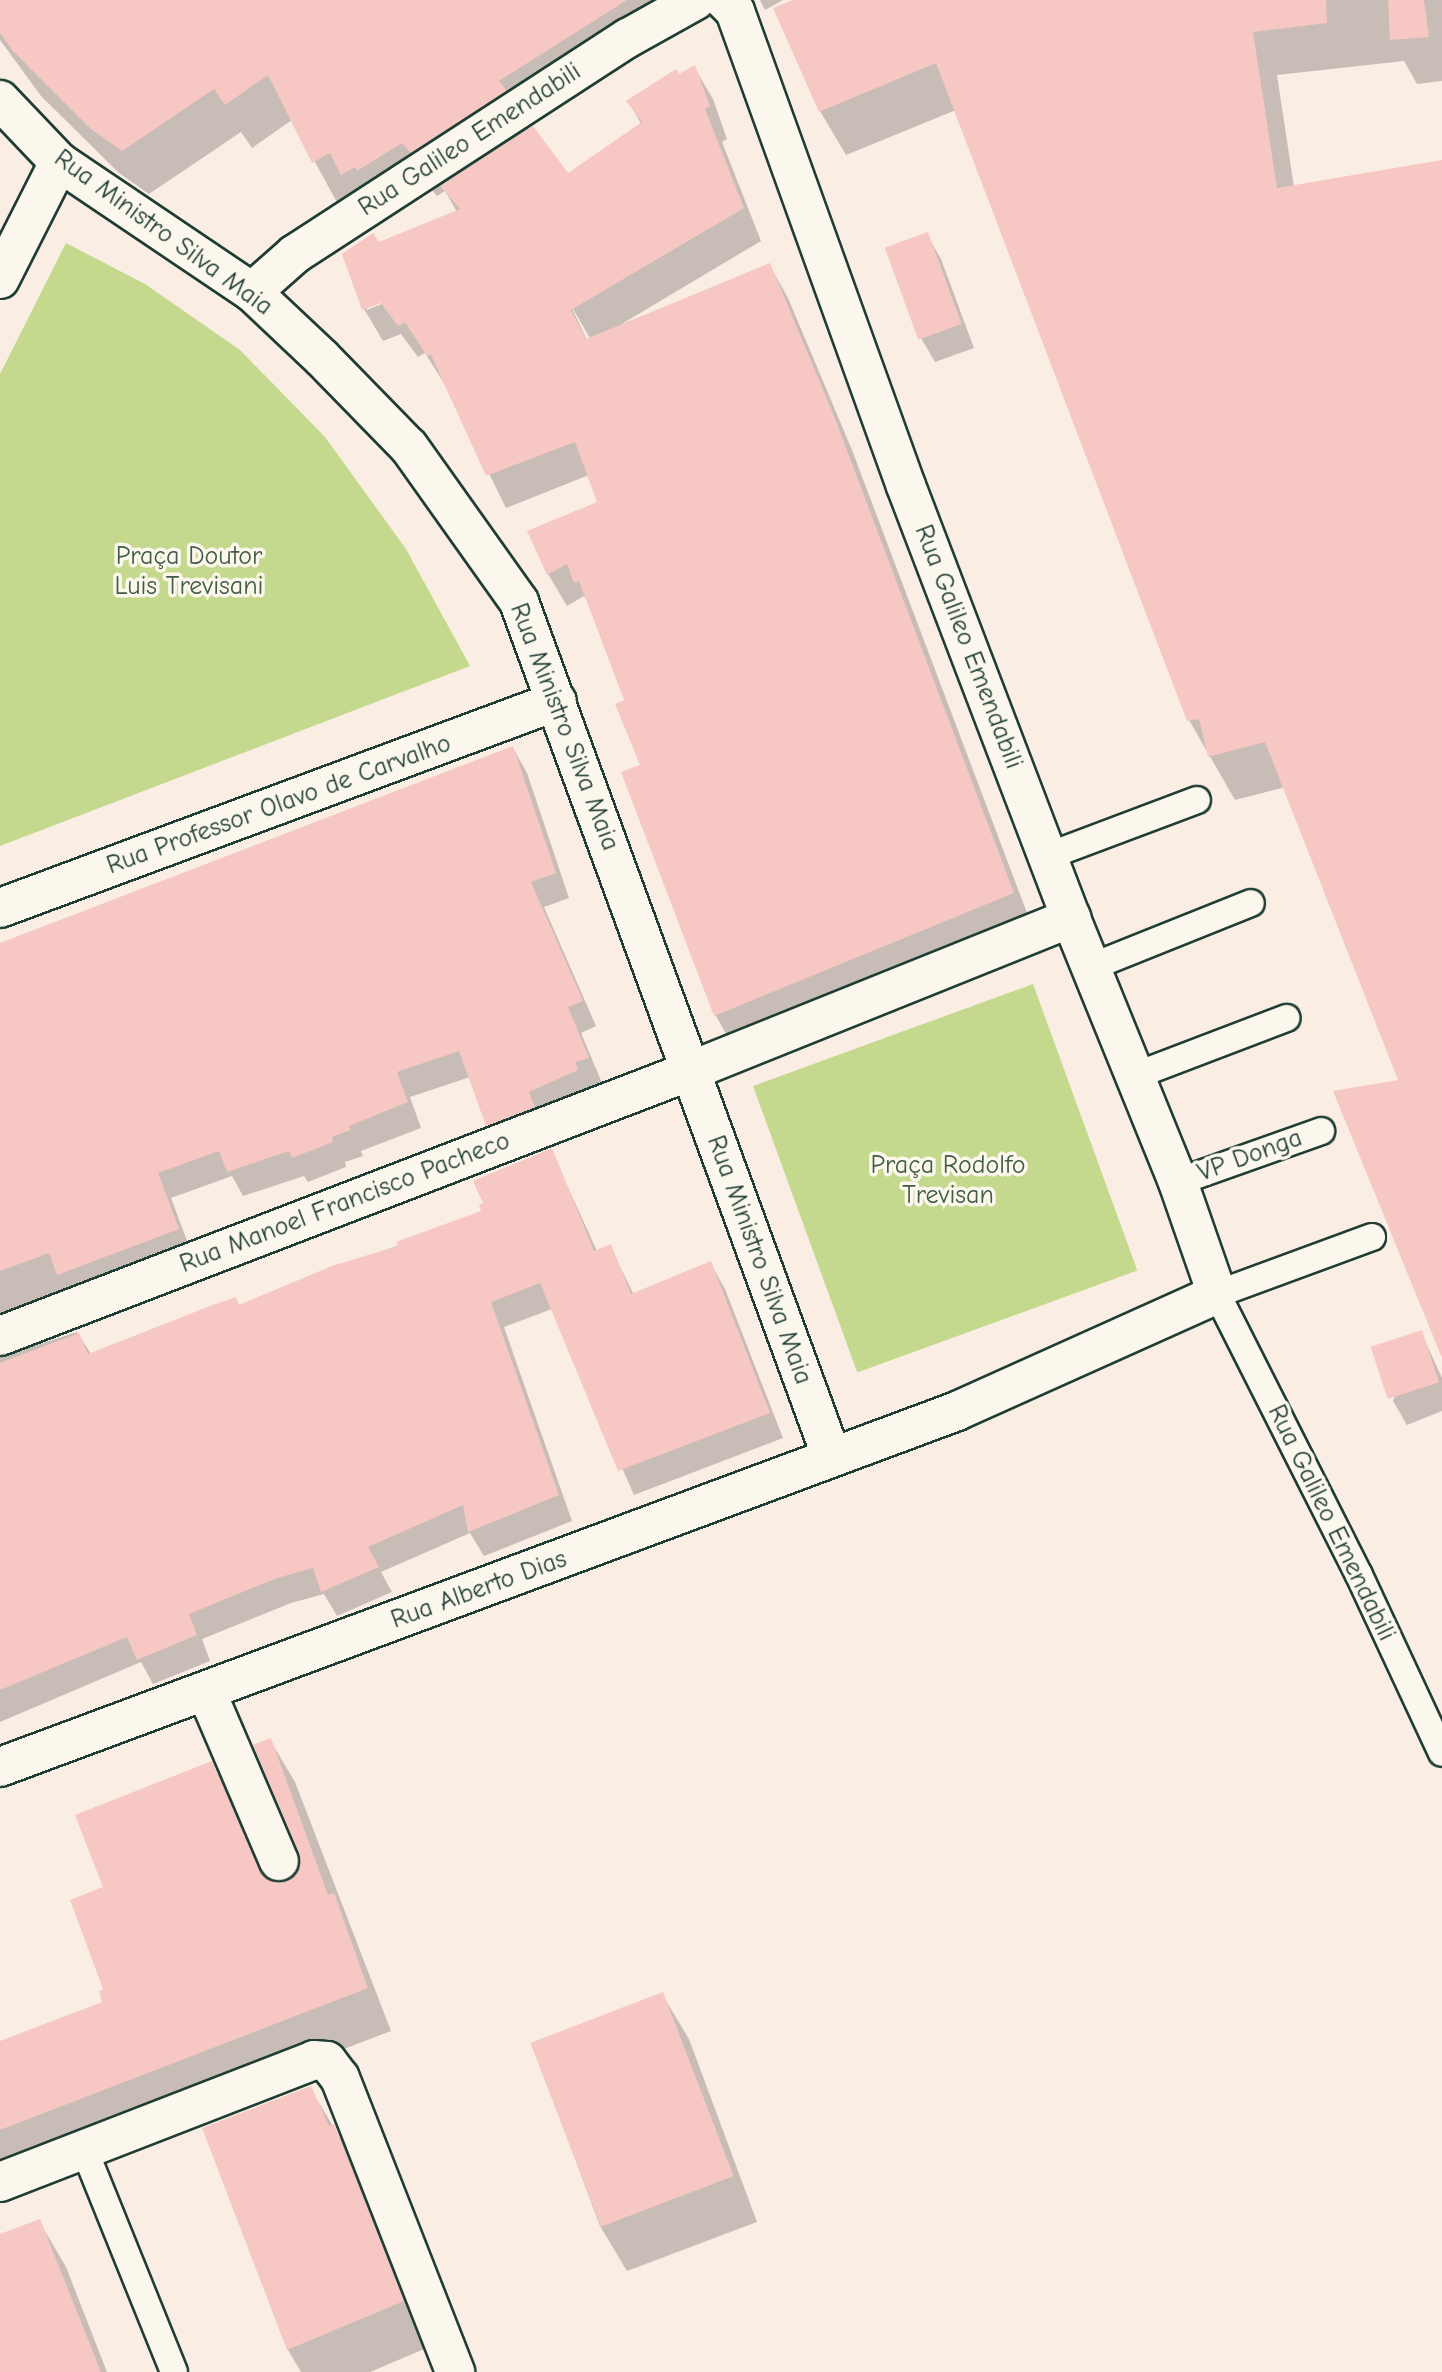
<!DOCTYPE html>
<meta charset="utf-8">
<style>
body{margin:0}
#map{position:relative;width:1442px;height:2372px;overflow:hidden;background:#faede4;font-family:"Comic Neue",sans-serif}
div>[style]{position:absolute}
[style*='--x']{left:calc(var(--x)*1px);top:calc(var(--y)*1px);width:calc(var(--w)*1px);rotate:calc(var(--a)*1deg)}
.green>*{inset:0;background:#c5d98e;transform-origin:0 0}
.shadow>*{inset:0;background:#0003}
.building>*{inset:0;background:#f7c7c3;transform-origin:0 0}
.roads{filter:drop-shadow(2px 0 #1f3d34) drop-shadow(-2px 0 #1f3d34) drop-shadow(0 2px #1f3d34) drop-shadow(0 -2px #1f3d34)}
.service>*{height:26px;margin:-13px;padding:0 13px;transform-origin:13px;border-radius:13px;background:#fbf7ec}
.minor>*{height:38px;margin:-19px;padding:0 19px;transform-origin:19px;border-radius:19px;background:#fbf7ec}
span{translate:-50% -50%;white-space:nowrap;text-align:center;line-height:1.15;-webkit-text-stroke:7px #fbf7ec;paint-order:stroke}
.street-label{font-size:26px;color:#1f3d34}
.park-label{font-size:26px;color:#405c46}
</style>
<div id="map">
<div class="green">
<i style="clip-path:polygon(66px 243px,145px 284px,240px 350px,325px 437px,406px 549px,470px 666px,0 846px,0 374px)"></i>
<i style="left:1033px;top:984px;width:305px;height:298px;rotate:70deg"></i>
</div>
<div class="shadow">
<i style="clip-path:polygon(evenodd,0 0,727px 0,524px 124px,568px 175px,641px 124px,629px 102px,694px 67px,713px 99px,727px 139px,722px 142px,761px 241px,620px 325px,770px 266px,788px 298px,852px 450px,1032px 926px,734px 1048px,716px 1016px,623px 773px,642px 766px,626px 701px,592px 609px,584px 596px,567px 606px,548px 574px,599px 503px,589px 475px,506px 508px,447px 388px,425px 353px,418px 357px,401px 334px,383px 341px,364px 309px,379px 244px,457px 212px,445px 191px,437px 196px,429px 186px,339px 206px,292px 120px,252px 148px,241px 132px,149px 194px,119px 173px,41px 96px,0 40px,0 0,389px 301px,367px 310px,367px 306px,389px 301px,0 0,569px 302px,591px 340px,587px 340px,569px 302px)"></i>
<i style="clip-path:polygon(760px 0,783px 0,765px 10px)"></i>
<i style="clip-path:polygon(797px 0,1442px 0,1442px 81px,1417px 84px,1404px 61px,1277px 75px,1294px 187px,1442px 162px,1442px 1349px,1401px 1081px,1285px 787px,1235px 800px,1189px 720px,956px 110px,846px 155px,820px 111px)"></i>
<i style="clip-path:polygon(927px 235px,941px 259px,974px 348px,935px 362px,921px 338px,887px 249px)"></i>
<i style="clip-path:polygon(513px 748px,527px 773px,569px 898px,544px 907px,596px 1026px,581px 1033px,602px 1083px,588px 1088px,591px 1096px,501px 1150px,470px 1077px,410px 1097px,421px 1128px,361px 1151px,363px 1156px,345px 1162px,346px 1167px,308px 1182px,304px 1176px,243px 1196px,232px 1176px,171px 1198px,192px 1254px,0 1348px,0 946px)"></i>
<i style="clip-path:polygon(551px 1150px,597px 1251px,610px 1246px,634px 1295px,711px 1264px,725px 1289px,783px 1438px,634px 1495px,552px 1309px,504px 1327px,572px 1521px,484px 1556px,470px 1533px,381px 1572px,392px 1592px,337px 1616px,324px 1594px,291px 1603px,202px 1639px,210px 1661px,153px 1684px,141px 1662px,0 1722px,0 1357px,77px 1332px,91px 1354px,240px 1307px,483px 1212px)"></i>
<i style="clip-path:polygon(1421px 1332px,1442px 1378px,1442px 1411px,1407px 1425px,1393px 1401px)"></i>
<i style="clip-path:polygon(270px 1740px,295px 1782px,391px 2031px,0 2180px,0 2043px,105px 2003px,105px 1888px,211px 1763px,236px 1805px,267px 1878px,275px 1884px,289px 1882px,302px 1865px)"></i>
<i style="clip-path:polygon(662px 1994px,689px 2039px,757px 2222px,627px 2271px,600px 2226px,532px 2043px)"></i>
<i style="clip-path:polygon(310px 2088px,360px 2171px,429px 2347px,370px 2372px,301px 2372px,288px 2350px,204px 2129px)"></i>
<i style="clip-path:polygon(39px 2221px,66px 2267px,107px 2372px,0 2372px,0 2236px)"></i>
</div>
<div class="building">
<i style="clip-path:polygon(0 0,627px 0,499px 81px,507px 91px,411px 153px,402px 143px,357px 171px,355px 167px,341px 175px,330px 153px,312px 163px,268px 75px,225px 105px,214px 89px,122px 151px,91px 129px,13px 51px,0 33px)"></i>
<i style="clip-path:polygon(793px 0,1326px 0,1327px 23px,1253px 32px,1277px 188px,1442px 160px,1442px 1358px,1333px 1091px,1398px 1080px,1265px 742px,1208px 757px,1199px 719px,1187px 721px,936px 63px,819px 112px,773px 8px)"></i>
<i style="clip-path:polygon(1388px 0,1424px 0,1429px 37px,1390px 40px)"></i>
<i style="clip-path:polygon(695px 65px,710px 106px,705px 109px,744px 208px,571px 310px,586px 339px,770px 263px,834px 416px,1014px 893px,714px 1016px,621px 772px,640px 765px,615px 704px,624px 700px,579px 581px,574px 583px,567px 564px,547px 575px,527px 531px,597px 502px,575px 442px,486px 476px,431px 355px,427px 356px,405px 322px,398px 326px,381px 303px,362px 310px,342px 254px,373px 233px,379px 242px,460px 209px,440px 186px,533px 126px,568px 173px,642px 122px,626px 101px,676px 69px,679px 74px)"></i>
<i style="left:928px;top:232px;width:98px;height:46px;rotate:70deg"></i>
<i style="clip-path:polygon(513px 746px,556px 873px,531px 882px,583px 1001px,568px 1007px,589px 1058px,575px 1062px,578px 1070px,529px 1092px,535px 1107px,486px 1126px,459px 1051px,397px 1072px,408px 1102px,349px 1126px,351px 1130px,332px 1137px,333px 1142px,292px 1158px,289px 1151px,227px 1172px,219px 1151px,158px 1173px,179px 1229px,57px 1275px,49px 1253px,0 1271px,0 943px)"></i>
<i style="clip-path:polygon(552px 1148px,594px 1251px,611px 1244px,631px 1294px,711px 1261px,770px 1413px,618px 1471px,540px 1283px,491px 1302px,559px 1495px,468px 1532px,463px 1505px,368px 1547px,379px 1567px,321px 1592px,313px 1568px,277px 1578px,189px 1614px,197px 1635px,137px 1660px,127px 1637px,0 1690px,0 1363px,79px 1333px,88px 1354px,210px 1306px,236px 1297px,239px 1305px,332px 1266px,398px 1246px,396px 1242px,481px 1211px,479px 1205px,483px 1203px,473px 1181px)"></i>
<i style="left:1422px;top:1330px;width:55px;height:54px;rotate:72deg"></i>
<i style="clip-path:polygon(271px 1738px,328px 1895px,334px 1893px,368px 1988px,0 2130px,0 2041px,102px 2002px,99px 1991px,103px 1989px,70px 1900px,103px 1887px,75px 1815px,212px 1761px,259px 1870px,276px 1883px,287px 1881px,297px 1873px,299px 1853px,253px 1745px)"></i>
<i style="left:663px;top:1992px;width:197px;height:142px;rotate:69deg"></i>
<i style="clip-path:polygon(311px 2086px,329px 2126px,334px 2124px,404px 2301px,287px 2350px,202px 2128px)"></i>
<i style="clip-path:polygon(40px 2219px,101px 2372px,0 2372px,0 2234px)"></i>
</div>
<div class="roads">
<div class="service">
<i style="--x:1048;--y:856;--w:159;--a:-20.6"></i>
<i style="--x:1091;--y:967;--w:172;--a:-21.8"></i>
<i style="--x:1137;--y:1075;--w:160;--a:-20.9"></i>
<i style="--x:1178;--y:1182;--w:152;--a:-19.6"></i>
<i style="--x:1372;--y:1237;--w:165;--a:159.8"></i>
<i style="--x:1217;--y:1294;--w:315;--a:63.2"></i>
<i style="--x:1359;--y:1575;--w:196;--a:65"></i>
<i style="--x:84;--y:2149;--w:240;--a:68"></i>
</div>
<div class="minor">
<i style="--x:0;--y:100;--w:86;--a:46.4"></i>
<i style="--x:59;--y:162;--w:233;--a:34"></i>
<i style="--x:252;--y:292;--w:96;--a:43.3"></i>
<i style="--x:322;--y:358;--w:124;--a:45.7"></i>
<i style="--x:409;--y:447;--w:190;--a:54.6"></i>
<i style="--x:519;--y:602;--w:911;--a:69.91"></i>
<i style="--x:0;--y:279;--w:131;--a:-63.2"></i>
<i style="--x:252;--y:292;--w:57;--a:-41.5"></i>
<i style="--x:295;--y:254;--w:397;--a:-33"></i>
<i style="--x:628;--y:38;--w:78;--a:-29.2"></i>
<i style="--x:0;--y:908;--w:594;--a:-20.39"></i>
<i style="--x:0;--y:1336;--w:739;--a:-21.01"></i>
<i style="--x:690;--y:1071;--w:411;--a:-21.9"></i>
<i style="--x:206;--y:1691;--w:185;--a:66.8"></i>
<i style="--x:0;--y:1767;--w:1021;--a:-20.4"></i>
<i style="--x:957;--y:1411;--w:285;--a:-24.2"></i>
<i style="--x:1217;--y:1294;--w:119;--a:-109.2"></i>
<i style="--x:1178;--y:1182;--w:285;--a:-112.1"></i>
<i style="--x:1071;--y:918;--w:462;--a:-110.9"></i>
<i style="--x:906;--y:486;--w:505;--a:-109.8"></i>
<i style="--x:735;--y:11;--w:16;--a:-135"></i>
<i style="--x:0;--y:2182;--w:337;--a:-21.2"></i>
<i style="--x:314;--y:2060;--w:13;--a:4"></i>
<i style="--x:327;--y:2061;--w:21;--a:53"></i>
<i style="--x:340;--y:2078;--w:316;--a:68.6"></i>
</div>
</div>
<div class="street-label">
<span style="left:470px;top:140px;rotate:-33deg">Rua Galileo Emendabili</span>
<span style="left:163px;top:233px;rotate:36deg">Rua Ministro Silva Maia</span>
<span style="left:968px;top:647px;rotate:69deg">Rua Galileo Emendabili</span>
<span style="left:564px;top:727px;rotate:69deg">Rua Ministro Silva Maia</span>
<span style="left:279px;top:805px;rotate:-20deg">Rua Professor Olavo de Carvalho</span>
<span style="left:1250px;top:1156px;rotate:-20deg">VP Donga</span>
<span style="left:345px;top:1203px;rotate:-21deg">Rua Manoel Francisco Pacheco</span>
<span style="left:759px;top:1260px;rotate:70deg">Rua Ministro Silva Maia</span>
<span style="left:1331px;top:1523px;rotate:64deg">Rua Galileo Emendabili</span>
<span style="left:479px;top:1590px;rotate:-20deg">Rua Alberto Dias</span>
</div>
<div class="park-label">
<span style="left:189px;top:572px">Praça Doutor<br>Luis Trevisani</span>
<span style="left:948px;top:1181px">Praça Rodolfo<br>Trevisan</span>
</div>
</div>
